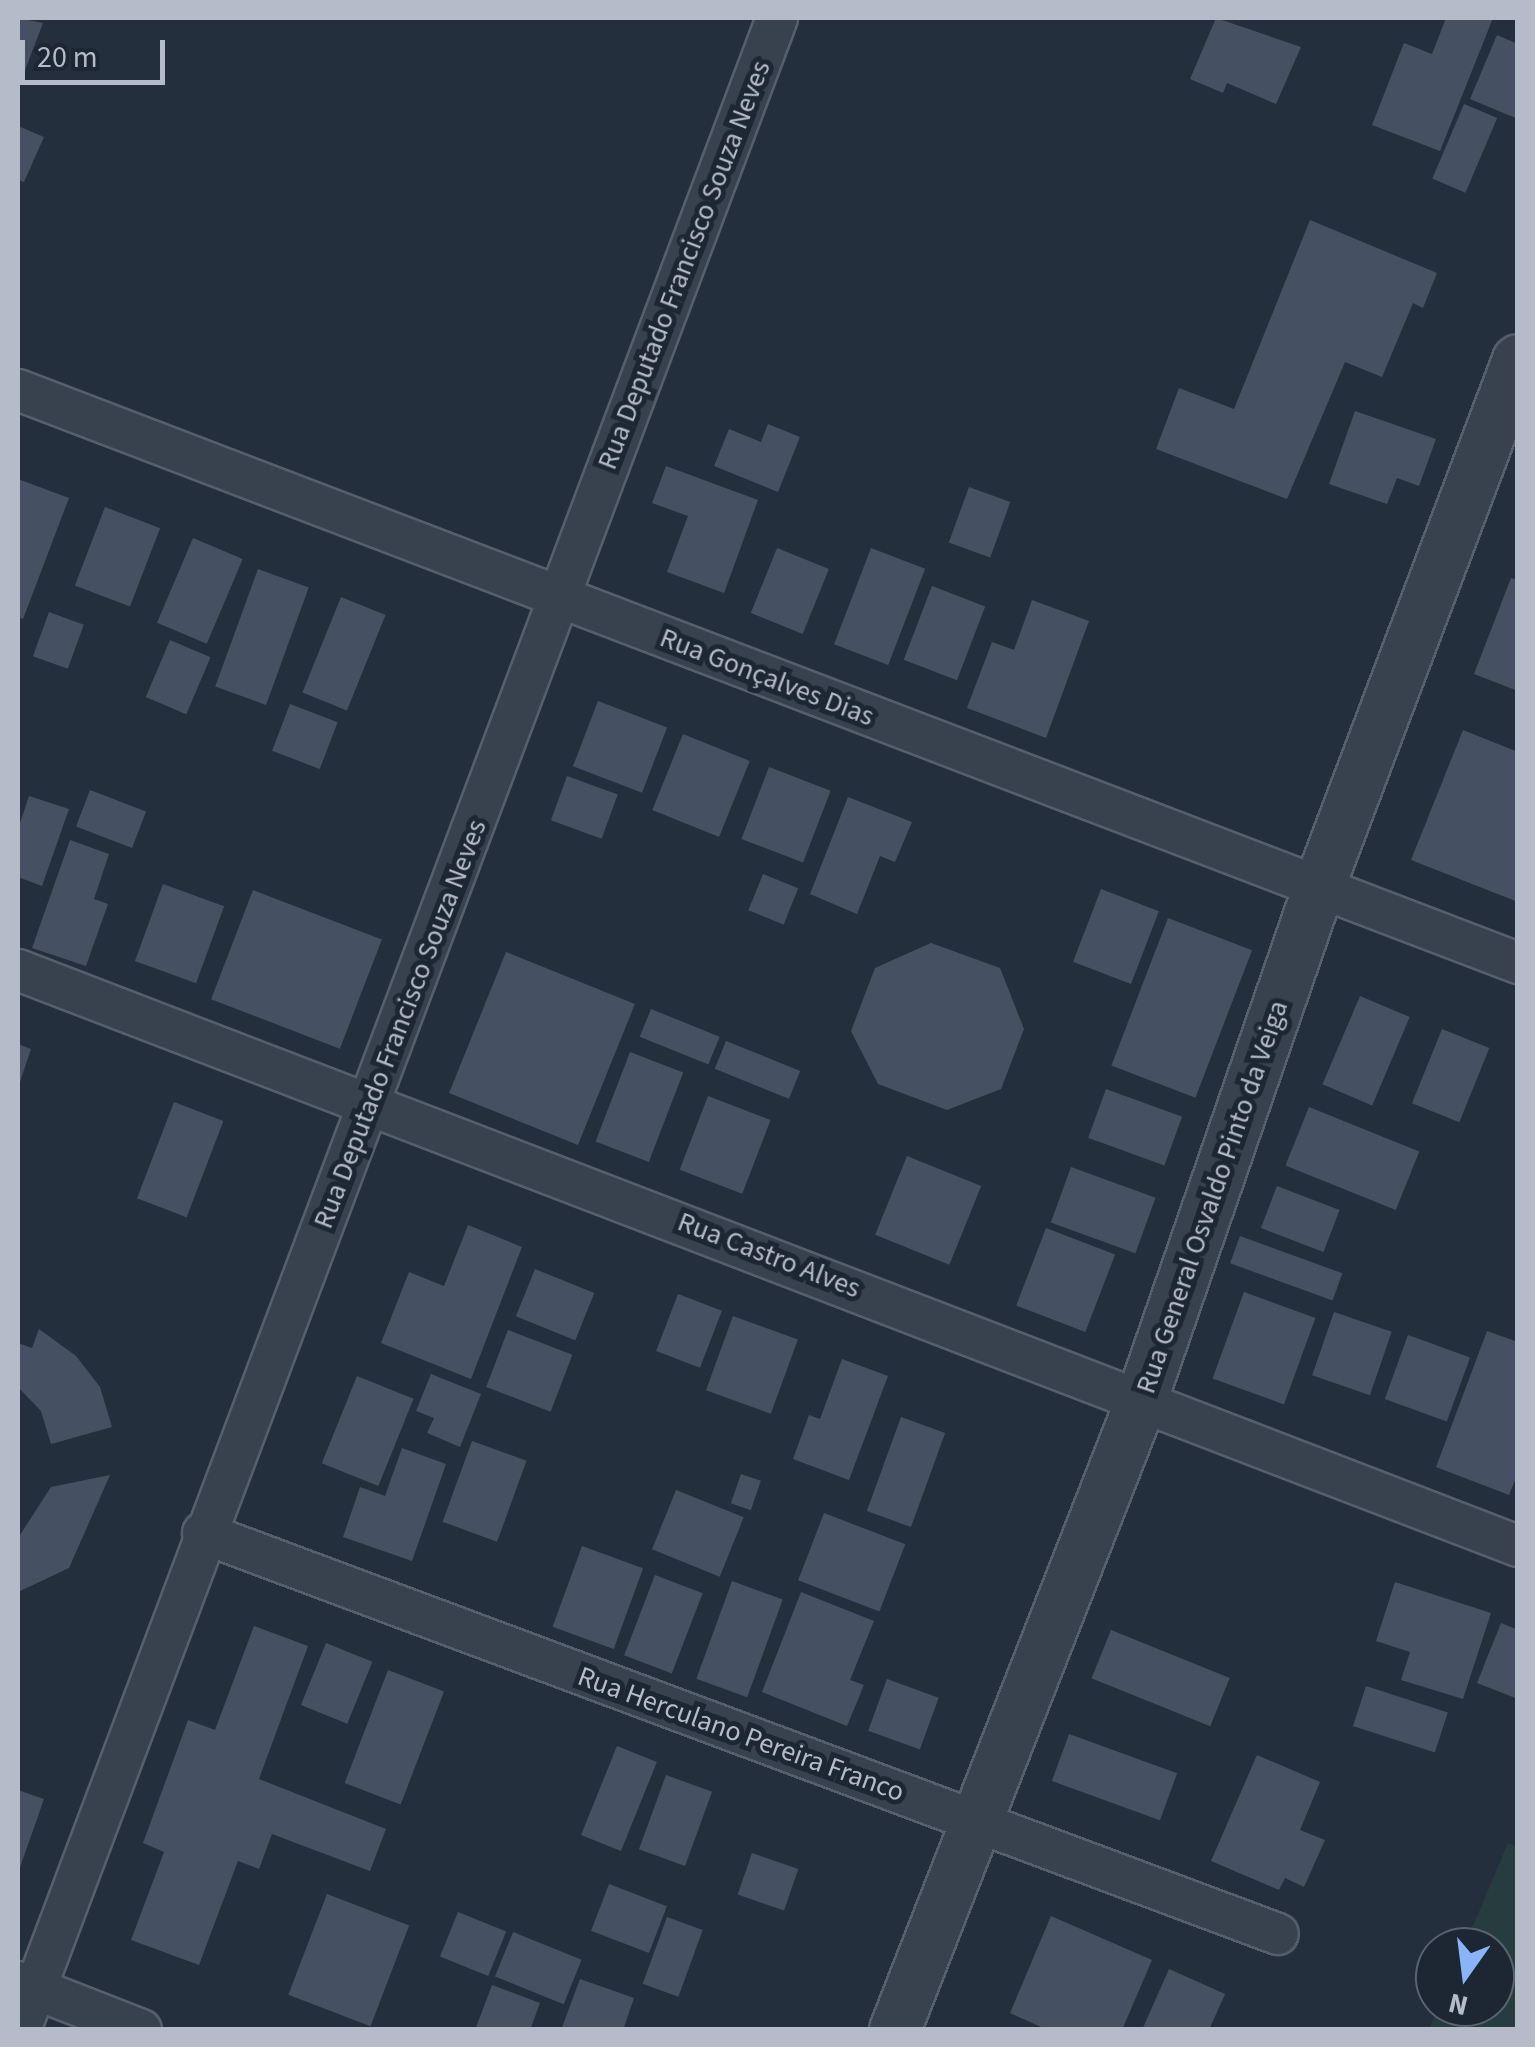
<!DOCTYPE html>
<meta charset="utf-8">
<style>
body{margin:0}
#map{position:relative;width:1535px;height:2047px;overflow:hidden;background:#242f3e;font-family:"Source Sans 3",sans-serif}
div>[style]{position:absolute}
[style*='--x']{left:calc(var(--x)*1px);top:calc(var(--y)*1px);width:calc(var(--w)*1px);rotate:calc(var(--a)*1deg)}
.green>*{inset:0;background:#263c3f}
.building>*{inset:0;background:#455162;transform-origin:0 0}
.roads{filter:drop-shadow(2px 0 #565f6c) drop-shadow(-2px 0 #565f6c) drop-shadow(0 2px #565f6c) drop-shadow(0 -2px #565f6c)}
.minor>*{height:40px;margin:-20px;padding:0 20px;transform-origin:20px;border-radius:20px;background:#38414e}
.tertiary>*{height:50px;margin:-25px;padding:0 25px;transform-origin:25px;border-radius:25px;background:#38414e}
span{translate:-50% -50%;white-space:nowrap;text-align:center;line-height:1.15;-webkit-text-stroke:10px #1d2633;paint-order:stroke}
.street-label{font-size:28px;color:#b4bcc9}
.frame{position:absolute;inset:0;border:20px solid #b4bcc9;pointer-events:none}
.north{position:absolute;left:1415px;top:1927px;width:100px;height:100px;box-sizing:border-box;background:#1d2633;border:2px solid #59626f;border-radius:50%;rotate:194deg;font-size:28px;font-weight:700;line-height:40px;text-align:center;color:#b4bcc9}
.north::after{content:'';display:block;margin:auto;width:35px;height:45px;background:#8ab4f8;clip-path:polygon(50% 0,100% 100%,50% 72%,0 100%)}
.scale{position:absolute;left:20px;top:40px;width:145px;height:45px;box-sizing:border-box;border:5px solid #b4bcc9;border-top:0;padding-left:12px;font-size:30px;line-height:35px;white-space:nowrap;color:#b4bcc9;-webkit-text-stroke:8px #1d2633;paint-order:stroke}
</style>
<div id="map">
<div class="green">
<i style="clip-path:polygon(1508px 1843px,1517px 1847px,1517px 2029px,1429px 2029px,1439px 2007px,1495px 2007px,1495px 1947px,1464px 1947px)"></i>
</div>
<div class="building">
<i style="clip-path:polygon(18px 18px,43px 23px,25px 70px,18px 67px)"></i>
<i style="clip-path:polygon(1216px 18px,1301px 47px,1276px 104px,1227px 83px,1223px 93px,1190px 79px)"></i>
<i style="clip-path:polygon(1446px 18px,1493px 18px,1440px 151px,1372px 125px,1404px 43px,1432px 54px)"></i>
<i style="clip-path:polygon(1497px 35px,1518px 44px,1518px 119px,1470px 99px)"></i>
<i style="left:1464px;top:104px;width:36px;height:81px;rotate:23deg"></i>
<i style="clip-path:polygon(18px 126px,44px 137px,24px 182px,18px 180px)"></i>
<i style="clip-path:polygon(1310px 220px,1437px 273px,1423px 308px,1413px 303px,1382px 377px,1345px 362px,1287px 499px,1156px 449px,1179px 388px,1234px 409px)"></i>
<i style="clip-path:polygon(1355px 411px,1436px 439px,1419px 486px,1397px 478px,1387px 504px,1329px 484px)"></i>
<i style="clip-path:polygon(768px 424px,800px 437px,778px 492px,714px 466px,729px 429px,761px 442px)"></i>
<i style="clip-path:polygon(666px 466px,758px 500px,724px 593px,667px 572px,688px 516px,652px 503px)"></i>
<i style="clip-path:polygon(18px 479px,69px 498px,23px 619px,18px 617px)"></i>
<i style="left:969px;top:487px;width:44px;height:59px;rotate:20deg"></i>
<i style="left:105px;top:507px;width:59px;height:84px;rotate:21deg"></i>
<i style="left:193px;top:538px;width:54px;height:92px;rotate:23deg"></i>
<i style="left:777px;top:548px;width:56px;height:70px;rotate:22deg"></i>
<i style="left:871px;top:548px;width:58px;height:103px;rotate:21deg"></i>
<i style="left:258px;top:569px;width:54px;height:125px;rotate:20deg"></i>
<i style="clip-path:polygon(1511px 578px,1518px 580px,1518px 691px,1474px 674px)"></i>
<i style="left:932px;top:586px;width:57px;height:79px;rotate:21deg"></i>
<i style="left:341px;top:597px;width:48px;height:103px;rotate:22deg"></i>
<i style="clip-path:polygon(1032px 600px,1089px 621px,1046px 738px,967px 708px,992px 642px,1014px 650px)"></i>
<i style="left:49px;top:612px;width:37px;height:47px;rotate:20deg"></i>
<i style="left:170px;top:640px;width:44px;height:62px;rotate:23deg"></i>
<i style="left:598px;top:701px;width:74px;height:70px;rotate:21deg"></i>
<i style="left:290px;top:704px;width:51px;height:50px;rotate:21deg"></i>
<i style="clip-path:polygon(1463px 730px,1518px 752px,1518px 902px,1411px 860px)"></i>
<i style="left:683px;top:734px;width:72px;height:82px;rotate:22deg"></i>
<i style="left:769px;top:767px;width:66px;height:77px;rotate:21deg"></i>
<i style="left:567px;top:776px;width:54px;height:47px;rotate:20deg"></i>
<i style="left:90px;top:790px;width:60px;height:39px;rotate:21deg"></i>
<i style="clip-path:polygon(29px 796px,69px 809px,42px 886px,18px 877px,18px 829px)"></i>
<i style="clip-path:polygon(848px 797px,912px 822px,895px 862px,880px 856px,857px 914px,810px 894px)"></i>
<i style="clip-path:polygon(70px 840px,109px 854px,94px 899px,108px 904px,86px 966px,32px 948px)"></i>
<i style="left:763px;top:874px;width:38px;height:39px;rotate:22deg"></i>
<i style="left:163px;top:884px;width:65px;height:82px;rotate:20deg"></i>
<i style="left:1101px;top:889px;width:62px;height:78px;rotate:21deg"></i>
<i style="left:253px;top:890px;width:138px;height:117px;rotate:21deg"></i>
<i style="left:1168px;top:918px;width:90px;height:158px;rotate:21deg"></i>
<i style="clip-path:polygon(931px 943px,1000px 968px,1024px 1029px,1001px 1089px,947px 1110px,878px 1084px,851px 1031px,875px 968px)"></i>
<i style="left:506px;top:952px;width:139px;height:152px;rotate:22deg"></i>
<i style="left:1360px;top:996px;width:54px;height:96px;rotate:23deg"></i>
<i style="left:651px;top:1009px;width:74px;height:30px;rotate:22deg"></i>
<i style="left:1442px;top:1029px;width:51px;height:80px;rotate:22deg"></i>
<i style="left:726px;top:1041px;width:80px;height:30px;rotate:22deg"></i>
<i style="clip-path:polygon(18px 1044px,31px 1049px,18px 1088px)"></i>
<i style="left:630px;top:1052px;width:57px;height:96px;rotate:21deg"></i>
<i style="left:1106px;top:1089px;width:81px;height:52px;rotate:20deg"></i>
<i style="left:708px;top:1096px;width:67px;height:79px;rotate:21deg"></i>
<i style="left:174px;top:1102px;width:53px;height:103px;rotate:21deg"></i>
<i style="left:1309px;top:1107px;width:119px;height:63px;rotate:22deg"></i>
<i style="left:907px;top:1156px;width:80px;height:85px;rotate:22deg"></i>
<i style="left:1071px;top:1167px;width:90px;height:59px;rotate:20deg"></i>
<i style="left:1277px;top:1186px;width:67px;height:45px;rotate:21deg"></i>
<i style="clip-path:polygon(468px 1225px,522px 1247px,471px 1379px,381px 1343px,409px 1272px,444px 1286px)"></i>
<i style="left:1046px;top:1228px;width:74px;height:83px;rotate:21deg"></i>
<i style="left:1240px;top:1236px;width:109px;height:29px;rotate:20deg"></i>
<i style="left:535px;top:1269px;width:64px;height:51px;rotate:22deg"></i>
<i style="left:1244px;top:1292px;width:76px;height:92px;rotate:20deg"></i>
<i style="left:678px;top:1294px;width:47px;height:61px;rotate:21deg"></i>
<i style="left:1334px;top:1312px;width:61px;height:67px;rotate:19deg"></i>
<i style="left:733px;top:1316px;width:69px;height:79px;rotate:20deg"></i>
<i style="clip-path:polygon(39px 1329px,76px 1356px,100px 1387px,112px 1427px,51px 1444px,41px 1411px,18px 1387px,18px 1343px,32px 1348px)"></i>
<i style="left:508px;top:1330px;width:69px;height:61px;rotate:21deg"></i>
<i style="clip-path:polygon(1487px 1331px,1518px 1342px,1518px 1473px,1509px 1495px,1436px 1467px)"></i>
<i style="left:1408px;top:1335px;width:66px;height:68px;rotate:20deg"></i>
<i style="clip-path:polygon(842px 1359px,888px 1376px,849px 1480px,793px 1459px,809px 1415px,820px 1419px)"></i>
<i style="clip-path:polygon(431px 1374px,481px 1394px,460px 1447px,427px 1433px,434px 1418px,416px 1411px)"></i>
<i style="left:357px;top:1376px;width:61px;height:94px;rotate:22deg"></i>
<i style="left:901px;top:1417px;width:47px;height:100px;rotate:20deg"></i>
<i style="left:472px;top:1441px;width:58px;height:86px;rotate:20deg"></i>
<i style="clip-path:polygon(402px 1448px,446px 1464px,412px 1561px,343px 1537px,360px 1487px,385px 1496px)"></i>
<i style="left:741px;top:1474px;width:21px;height:31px;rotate:19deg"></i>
<i style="clip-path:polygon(110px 1475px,69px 1568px,18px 1592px,18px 1538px,51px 1487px)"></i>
<i style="left:676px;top:1490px;width:73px;height:64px;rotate:22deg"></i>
<i style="left:824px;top:1513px;width:87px;height:72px;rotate:21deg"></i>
<i style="left:582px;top:1546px;width:65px;height:86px;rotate:20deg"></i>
<i style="left:655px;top:1575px;width:51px;height:86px;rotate:21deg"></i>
<i style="left:732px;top:1581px;width:54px;height:104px;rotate:20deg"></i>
<i style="clip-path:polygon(1395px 1582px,1491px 1613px,1463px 1699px,1401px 1680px,1410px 1652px,1376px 1641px)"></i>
<i style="clip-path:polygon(801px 1592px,874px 1621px,850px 1680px,864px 1685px,847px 1726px,762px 1692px)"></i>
<i style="clip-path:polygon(1501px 1623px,1518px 1630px,1518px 1699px,1477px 1683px)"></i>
<i style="clip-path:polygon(254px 1626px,308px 1646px,259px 1779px,386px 1829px,370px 1871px,272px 1834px,259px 1869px,238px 1861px,199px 1965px,131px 1940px,164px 1852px,143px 1843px,188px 1720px,215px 1730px)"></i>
<i style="left:1111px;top:1630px;width:128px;height:52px;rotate:22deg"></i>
<i style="left:326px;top:1643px;width:50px;height:67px;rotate:22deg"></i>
<i style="left:388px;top:1670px;width:60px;height:121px;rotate:21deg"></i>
<i style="left:887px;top:1679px;width:55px;height:55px;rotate:20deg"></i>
<i style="left:1366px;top:1686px;width:86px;height:42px;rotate:18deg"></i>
<i style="left:1069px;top:1734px;width:115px;height:50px;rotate:20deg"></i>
<i style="left:617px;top:1746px;width:43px;height:96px;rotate:22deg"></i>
<i style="clip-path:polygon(1257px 1755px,1320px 1782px,1300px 1830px,1325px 1840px,1304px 1887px,1285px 1878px,1279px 1890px,1211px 1861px)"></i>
<i style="left:666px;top:1775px;width:49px;height:79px;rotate:20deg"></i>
<i style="clip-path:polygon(18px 1790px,44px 1799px,18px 1873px)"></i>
<i style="left:752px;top:1853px;width:49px;height:44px;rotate:19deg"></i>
<i style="left:609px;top:1884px;width:62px;height:50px;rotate:21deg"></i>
<i style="left:327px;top:1894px;width:88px;height:108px;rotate:21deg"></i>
<i style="left:458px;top:1912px;width:52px;height:48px;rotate:22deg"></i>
<i style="clip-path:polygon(1051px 1916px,1152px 1960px,1122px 2030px,1048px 2030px,1010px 2013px)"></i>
<i style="left:667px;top:1917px;width:38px;height:71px;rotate:20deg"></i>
<i style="left:513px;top:1932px;width:74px;height:48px;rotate:22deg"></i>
<i style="clip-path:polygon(1169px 1969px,1225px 1994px,1209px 2030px,1142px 2030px)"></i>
<i style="clip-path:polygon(580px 1979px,634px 1998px,623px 2030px,561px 2030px)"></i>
<i style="clip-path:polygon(492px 1985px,540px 2003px,530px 2030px,475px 2030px)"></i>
</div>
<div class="roads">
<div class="minor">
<i style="--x:18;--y:390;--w:1606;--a:20.91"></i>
<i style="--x:18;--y:970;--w:1607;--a:21.01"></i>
<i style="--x:203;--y:1533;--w:1147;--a:20.46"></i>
<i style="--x:18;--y:1982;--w:132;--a:21.3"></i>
<i style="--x:20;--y:2030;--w:2150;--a:-69.38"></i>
</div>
<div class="tertiary">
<i style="--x:895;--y:2030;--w:678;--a:-68.62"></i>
<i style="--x:1142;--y:1399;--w:542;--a:-70.93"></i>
<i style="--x:1319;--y:887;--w:563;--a:-69.31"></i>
</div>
</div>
<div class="street-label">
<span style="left:684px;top:265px;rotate:-69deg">Rua Deputado Francisco Souza Neves</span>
<span style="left:767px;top:677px;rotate:21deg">Rua Gonçalves Dias</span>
<span style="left:400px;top:1024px;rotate:-69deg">Rua Deputado Francisco Souza Neves</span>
<span style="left:1212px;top:1197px;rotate:-71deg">Rua General Osvaldo Pinto da Veiga</span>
<span style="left:769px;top:1255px;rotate:21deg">Rua Castro Alves</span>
<span style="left:741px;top:1734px;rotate:20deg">Rua Herculano Pereira Franco</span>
</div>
<div class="frame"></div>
<div class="north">N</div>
<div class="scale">20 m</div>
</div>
